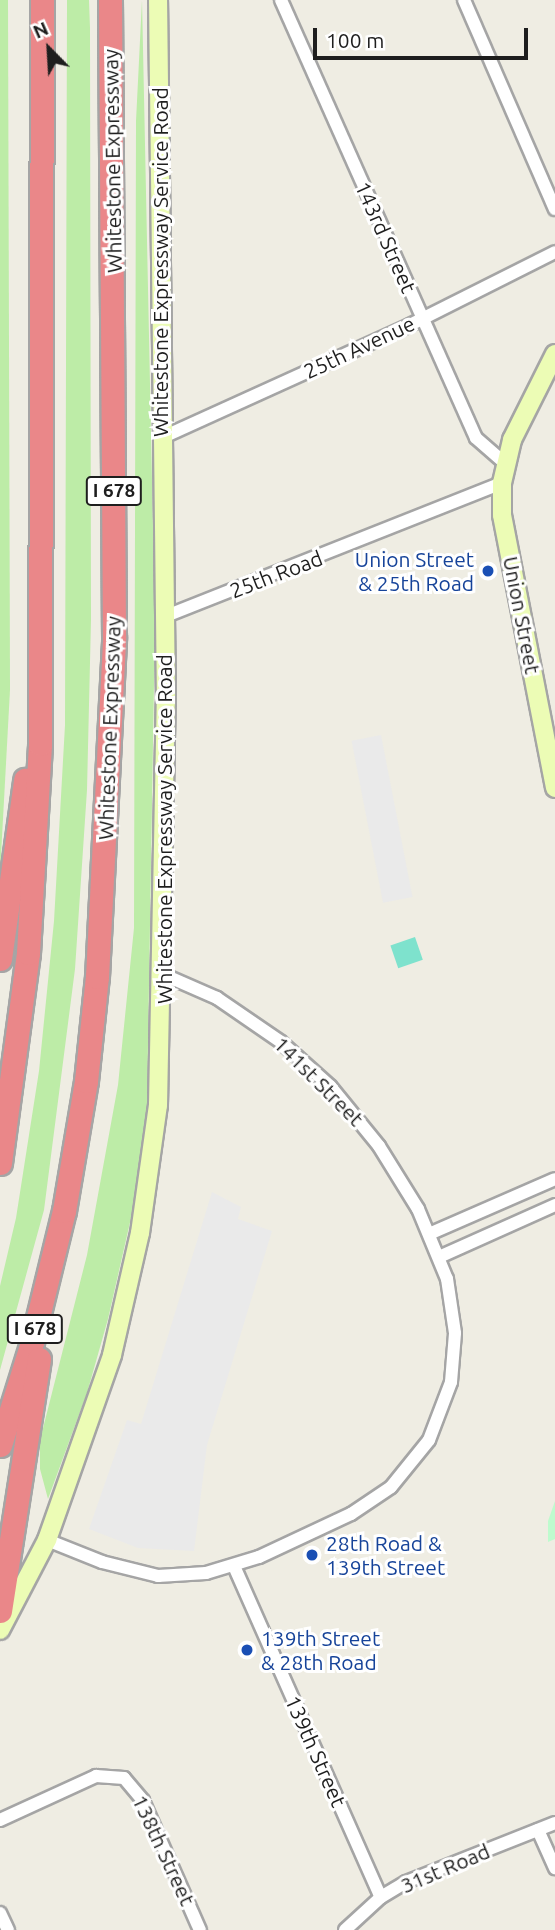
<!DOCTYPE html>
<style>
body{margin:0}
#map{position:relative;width:555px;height:1930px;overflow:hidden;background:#efede3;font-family:Ubuntu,sans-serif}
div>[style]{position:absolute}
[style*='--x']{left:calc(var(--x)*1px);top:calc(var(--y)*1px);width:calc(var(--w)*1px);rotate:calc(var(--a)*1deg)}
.grass>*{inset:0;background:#bdeca7}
.park>*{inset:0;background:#befbce}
.pitch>*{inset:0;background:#7ee2cd;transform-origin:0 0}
.parking>*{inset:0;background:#eaeaea;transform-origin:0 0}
.roads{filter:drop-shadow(2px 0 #a5a5a5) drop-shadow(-2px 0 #a5a5a5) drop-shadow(0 2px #a5a5a5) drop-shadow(0 -2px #a5a5a5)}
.street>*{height:12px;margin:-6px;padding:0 6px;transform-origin:6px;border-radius:6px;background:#fff}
.secondary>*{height:18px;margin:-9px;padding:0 9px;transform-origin:9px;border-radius:9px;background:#ecfcb5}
.highway>*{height:23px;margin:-11.5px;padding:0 11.5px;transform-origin:11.5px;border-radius:11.5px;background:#ea8789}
.dots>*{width:19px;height:19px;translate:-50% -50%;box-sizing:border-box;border:4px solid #fff;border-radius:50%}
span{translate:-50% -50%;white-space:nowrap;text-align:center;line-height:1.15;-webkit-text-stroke:6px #fff;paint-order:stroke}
.shield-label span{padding:2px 5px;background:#fff;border:2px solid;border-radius:5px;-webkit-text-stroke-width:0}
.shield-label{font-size:19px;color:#1e1e1e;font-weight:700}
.street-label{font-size:21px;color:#1e1e1e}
.transit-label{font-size:21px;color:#164399}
.right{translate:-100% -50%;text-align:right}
.left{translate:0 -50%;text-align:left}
.north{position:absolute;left:14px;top:14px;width:70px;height:70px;-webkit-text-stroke:5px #fff;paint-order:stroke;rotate:336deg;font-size:19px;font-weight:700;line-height:28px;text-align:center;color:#1e1e1e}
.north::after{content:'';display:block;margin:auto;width:24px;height:32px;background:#1e1e1e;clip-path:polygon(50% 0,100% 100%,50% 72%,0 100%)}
.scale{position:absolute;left:313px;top:28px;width:215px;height:32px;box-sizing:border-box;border:4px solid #1e1e1e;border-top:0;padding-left:9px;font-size:21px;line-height:24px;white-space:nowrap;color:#1e1e1e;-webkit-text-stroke:5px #fff;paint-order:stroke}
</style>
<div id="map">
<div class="grass">
<i style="clip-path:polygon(0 0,8px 0,10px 690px,0 874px)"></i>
<i style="clip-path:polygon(67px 0,89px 0,90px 28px,91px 620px,87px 790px,75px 969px,44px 1210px,0 1370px,0 1286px,16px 1218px,39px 1071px,54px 921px,65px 725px)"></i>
<i style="clip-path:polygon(142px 0,155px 624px,147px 1105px,131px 1218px,108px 1319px,87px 1393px,48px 1499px,40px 1469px,40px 1440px,87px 1255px,118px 1085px,134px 928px,136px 121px)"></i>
</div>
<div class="park">
<i style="clip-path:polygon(555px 1501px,555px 1539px,548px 1542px,548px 1521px)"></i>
</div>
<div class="pitch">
<i style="left:415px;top:937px;width:24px;height:26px;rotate:71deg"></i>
</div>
<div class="parking">
<i style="left:381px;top:735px;width:165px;height:30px;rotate:79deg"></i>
<i style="clip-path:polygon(212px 1192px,241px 1207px,238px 1219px,272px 1231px,207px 1445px,194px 1551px,138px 1548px,89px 1529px,127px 1420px,141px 1424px)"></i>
</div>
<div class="roads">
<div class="street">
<i style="--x:281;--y:0;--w:479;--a:66"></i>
<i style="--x:476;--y:438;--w:38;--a:41"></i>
<i style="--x:464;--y:0;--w:228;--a:66.5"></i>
<i style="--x:161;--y:438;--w:273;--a:-24.4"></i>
<i style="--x:410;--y:325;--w:162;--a:-26.7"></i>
<i style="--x:166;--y:616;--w:361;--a:-21.6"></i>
<i style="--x:429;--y:1234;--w:137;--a:-23.6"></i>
<i style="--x:439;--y:1257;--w:127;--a:-24.1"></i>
<i style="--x:47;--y:1540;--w:59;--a:21.8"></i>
<i style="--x:102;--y:1562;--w:58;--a:14"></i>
<i style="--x:158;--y:1576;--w:48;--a:-3.6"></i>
<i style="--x:206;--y:1573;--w:55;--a:-16.8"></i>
<i style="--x:259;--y:1557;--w:102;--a:-25.1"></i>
<i style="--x:351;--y:1514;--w:48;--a:-34"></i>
<i style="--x:391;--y:1487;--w:60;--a:-51"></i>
<i style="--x:429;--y:1440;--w:62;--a:-69.2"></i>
<i style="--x:451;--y:1382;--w:49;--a:-85.3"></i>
<i style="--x:455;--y:1333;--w:55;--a:-98.4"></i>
<i style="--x:447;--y:1279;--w:76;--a:-112.5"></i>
<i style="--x:418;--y:1209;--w:74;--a:-121.8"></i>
<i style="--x:379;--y:1146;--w:77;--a:-129.2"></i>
<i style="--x:330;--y:1086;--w:66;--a:-138.1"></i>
<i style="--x:281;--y:1042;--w:78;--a:-145.5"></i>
<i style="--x:217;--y:998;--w:58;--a:-156.5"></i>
<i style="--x:234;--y:1566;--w:362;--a:66.1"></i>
<i style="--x:0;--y:1820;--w:106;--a:-24.6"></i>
<i style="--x:96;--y:1776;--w:28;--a:4"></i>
<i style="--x:124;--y:1778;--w:30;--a:50"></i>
<i style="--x:143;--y:1801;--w:141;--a:66.2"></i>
<i style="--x:538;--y:1830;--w:42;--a:65.9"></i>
<i style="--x:0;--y:1913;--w:19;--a:65"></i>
<i style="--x:345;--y:1930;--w:49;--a:-42.5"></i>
<i style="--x:381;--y:1897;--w:29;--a:-31"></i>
<i style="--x:406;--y:1882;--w:160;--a:-21.6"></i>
</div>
<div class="secondary">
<i style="--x:555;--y:354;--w:96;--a:116.6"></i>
<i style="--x:512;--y:440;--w:44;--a:103.1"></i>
<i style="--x:502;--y:483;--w:32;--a:90"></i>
<i style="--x:502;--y:515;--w:278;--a:79"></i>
<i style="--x:0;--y:1630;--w:102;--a:-62.4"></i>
<i style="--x:47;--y:1540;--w:196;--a:-70.6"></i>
<i style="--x:112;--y:1355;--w:125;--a:-77.1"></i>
<i style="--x:140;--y:1233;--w:129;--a:-82"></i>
<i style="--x:158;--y:1105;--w:403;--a:-88.9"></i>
<i style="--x:166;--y:702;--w:702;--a:-90.65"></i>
</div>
<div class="highway">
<i style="--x:0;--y:959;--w:181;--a:-82"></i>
<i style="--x:0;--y:1163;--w:212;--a:-82.4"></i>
<i style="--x:28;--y:953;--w:209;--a:-86.7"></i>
<i style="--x:40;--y:744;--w:744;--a:-89.85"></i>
<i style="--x:0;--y:1445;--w:108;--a:-72.7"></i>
<i style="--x:32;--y:1342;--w:135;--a:-76.3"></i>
<i style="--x:64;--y:1211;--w:132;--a:-80.4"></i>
<i style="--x:86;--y:1081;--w:105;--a:-84"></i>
<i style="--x:97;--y:977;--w:341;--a:-87.1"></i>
<i style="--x:114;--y:636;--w:636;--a:-90.36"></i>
<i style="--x:0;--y:1611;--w:255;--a:-81.2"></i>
</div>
</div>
<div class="dots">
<i style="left:488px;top:571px;background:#1a4fb4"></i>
<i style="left:312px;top:1555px;background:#1a4fb4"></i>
<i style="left:247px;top:1650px;background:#1a4fb4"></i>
</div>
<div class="shield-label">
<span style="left:114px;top:491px">I 678</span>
<span style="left:35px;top:1329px">I 678</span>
</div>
<div class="street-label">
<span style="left:112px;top:161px;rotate:-91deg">Whitestone Expressway</span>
<span style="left:386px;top:237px;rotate:66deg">143rd Street</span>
<span style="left:160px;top:262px;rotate:-90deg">Whitestone Expressway Service Road</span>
<span style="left:359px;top:347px;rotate:-25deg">25th Avenue</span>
<span style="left:276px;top:574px;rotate:-21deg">25th Road</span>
<span style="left:522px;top:615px;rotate:79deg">Union Street</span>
<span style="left:109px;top:728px;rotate:-88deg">Whitestone Expressway</span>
<span style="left:164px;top:829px;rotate:-90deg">Whitestone Expressway Service Road</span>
<span style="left:319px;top:1081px;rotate:45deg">141st Street</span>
<span style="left:316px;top:1751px;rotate:66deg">139th Street</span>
<span style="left:164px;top:1850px;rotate:65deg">138th Street</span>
<span style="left:445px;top:1868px;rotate:-23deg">31st Road</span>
</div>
<div class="transit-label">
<span class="right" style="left:474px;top:571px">Union Street<br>&amp; 25th Road</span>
<span class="left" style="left:326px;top:1555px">28th Road &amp;<br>139th Street</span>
<span class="left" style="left:261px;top:1650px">139th Street<br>&amp; 28th Road</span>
</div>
<div class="north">N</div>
<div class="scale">100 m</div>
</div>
